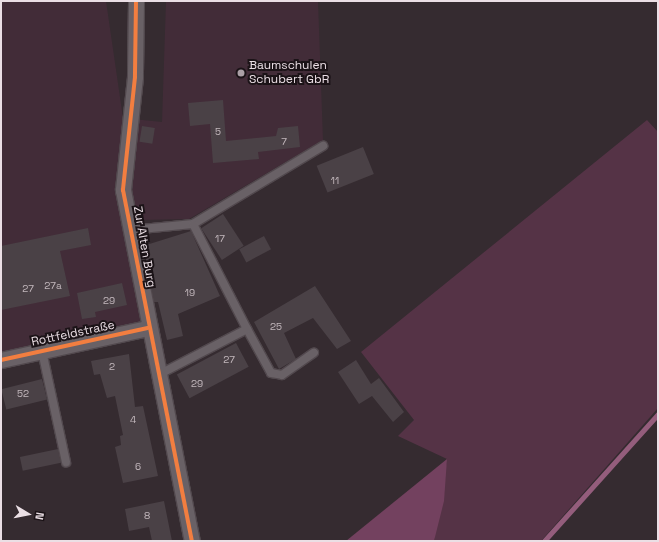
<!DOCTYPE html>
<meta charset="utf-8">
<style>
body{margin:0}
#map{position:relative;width:659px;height:542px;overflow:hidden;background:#352b30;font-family:"Space Grotesk",sans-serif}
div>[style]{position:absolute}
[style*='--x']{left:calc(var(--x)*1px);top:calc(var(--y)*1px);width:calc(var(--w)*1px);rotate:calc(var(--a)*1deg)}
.built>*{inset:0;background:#422c38}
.green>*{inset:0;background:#553346}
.forest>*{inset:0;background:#73415f}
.stream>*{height:5px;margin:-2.5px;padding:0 2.5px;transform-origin:2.5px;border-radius:2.5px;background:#945d7c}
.building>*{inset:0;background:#4a4146;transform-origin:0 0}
.roads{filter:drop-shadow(1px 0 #52494e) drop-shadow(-1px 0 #52494e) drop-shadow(0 1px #52494e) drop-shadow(0 -1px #52494e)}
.service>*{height:8px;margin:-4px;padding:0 4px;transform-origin:4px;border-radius:4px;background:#696166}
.minor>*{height:15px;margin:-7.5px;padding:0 7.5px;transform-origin:7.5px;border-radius:7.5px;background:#696166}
.cycleway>*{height:4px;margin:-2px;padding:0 2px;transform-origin:2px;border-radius:2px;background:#f27e40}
.dots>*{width:11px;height:11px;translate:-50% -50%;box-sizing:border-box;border:2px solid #1b1317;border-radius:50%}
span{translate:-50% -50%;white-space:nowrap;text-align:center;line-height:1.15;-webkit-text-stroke:4px #1b1317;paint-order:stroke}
.number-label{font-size:10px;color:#c3b8bd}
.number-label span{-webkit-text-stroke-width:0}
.poi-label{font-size:12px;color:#ebdfe5}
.left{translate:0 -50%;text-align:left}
.street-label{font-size:12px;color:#ebdfe5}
.frame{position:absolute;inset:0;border:2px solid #ebdfe5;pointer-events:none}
.north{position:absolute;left:8px;top:494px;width:40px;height:40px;-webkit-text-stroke:3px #1b1317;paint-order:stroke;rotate:100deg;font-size:11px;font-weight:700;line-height:16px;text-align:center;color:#ebdfe5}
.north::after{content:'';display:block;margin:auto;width:14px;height:18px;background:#ebdfe5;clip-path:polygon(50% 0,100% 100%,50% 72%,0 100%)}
</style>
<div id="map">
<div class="built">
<i style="clip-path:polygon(1px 1px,106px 1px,123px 118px,162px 122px,166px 1px,318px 1px,323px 140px,189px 219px,138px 220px,148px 328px,1px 360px)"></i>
</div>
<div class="green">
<i style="clip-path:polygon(647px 120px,658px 132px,658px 408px,541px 541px,434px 541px,447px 459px,398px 436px,414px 420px,361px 352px)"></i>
</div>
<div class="forest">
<i style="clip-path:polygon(447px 459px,444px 501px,434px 541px,346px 541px)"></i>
</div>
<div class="stream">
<i style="--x:544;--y:541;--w:171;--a:-48.1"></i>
</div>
<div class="building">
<i style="clip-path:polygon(223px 100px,226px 141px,276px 136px,278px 128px,298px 126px,300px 147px,258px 152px,259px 159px,213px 163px,210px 124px,190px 126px,188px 103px)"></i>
<i style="left:142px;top:126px;width:13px;height:16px;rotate:9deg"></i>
<i style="left:363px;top:147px;width:29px;height:50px;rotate:68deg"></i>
<i style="left:223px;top:214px;width:38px;height:26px;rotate:57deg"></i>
<i style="clip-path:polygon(88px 228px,91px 245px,60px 251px,70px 296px,1px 310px,1px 246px)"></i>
<i style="clip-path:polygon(191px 231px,220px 296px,178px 314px,183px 336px,167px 340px,158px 302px,154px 302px,143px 246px)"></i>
<i style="left:264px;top:236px;width:15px;height:28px;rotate:62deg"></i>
<i style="clip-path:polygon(122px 283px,127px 305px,95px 312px,96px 317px,82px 319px,77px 293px)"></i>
<i style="clip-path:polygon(315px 286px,351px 341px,337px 349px,313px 318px,284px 333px,296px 359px,279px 369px,254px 322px)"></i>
<i style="left:236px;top:343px;width:27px;height:67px;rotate:62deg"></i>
<i style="clip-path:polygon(129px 354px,135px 407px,143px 406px,158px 476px,123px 483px,115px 447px,121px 445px,120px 436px,123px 435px,115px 396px,107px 398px,100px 374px,94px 375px,91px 361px)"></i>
<i style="clip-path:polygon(356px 360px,371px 384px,379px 378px,404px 412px,393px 422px,372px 396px,359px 404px,338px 372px)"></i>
<i style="left:42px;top:379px;width:21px;height:42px;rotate:76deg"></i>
<i style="left:58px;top:449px;width:14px;height:39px;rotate:78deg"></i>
<i style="clip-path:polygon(164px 501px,172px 541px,152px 541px,149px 527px,129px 531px,125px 509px)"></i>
</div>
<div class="roads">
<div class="service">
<i style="--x:131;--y:230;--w:62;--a:-5.5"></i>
<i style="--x:193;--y:224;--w:152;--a:-31"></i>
<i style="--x:247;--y:329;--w:50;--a:61.4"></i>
<i style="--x:271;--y:373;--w:11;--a:10"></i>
<i style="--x:282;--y:375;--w:39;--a:-35"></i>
<i style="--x:42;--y:351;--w:114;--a:77.8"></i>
<i style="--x:158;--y:375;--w:100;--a:-27.3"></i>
<i style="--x:247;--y:329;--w:118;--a:-117.2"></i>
</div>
<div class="minor">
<i style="--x:136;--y:1;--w:76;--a:90.8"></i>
<i style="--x:135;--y:77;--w:114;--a:96.1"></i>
<i style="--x:123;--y:190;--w:358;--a:78.9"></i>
<i style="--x:1;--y:360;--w:150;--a:-12.3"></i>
</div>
</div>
<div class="cycleway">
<i style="--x:136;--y:1;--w:76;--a:90.8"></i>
<i style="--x:135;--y:77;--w:114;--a:96.1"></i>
<i style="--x:123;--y:190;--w:358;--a:78.9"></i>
<i style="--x:1;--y:360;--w:150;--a:-12.3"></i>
</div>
<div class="dots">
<i style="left:241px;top:73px;background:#aba0a6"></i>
</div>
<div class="number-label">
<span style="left:218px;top:132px">5</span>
<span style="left:284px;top:142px">7</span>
<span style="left:335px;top:181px">11</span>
<span style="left:220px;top:239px">17</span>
<span style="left:53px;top:286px">27a</span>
<span style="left:28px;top:289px">27</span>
<span style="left:190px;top:293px">19</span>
<span style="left:109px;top:301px">29</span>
<span style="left:276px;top:327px">25</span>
<span style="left:229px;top:360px">27</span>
<span style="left:112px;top:367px">2</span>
<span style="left:197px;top:384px">29</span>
<span style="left:23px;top:394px">52</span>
<span style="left:133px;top:420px">4</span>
<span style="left:138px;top:467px">6</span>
<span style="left:147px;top:516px">8</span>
</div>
<div class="poi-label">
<span class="left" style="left:249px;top:73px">Baumschulen<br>Schubert GbR</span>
</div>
<div class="street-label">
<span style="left:144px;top:247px;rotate:80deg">Zur Alten Burg</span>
<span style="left:73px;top:334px;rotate:-12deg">Rottfeldstraße</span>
</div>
<div class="frame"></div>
<div class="north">N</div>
</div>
